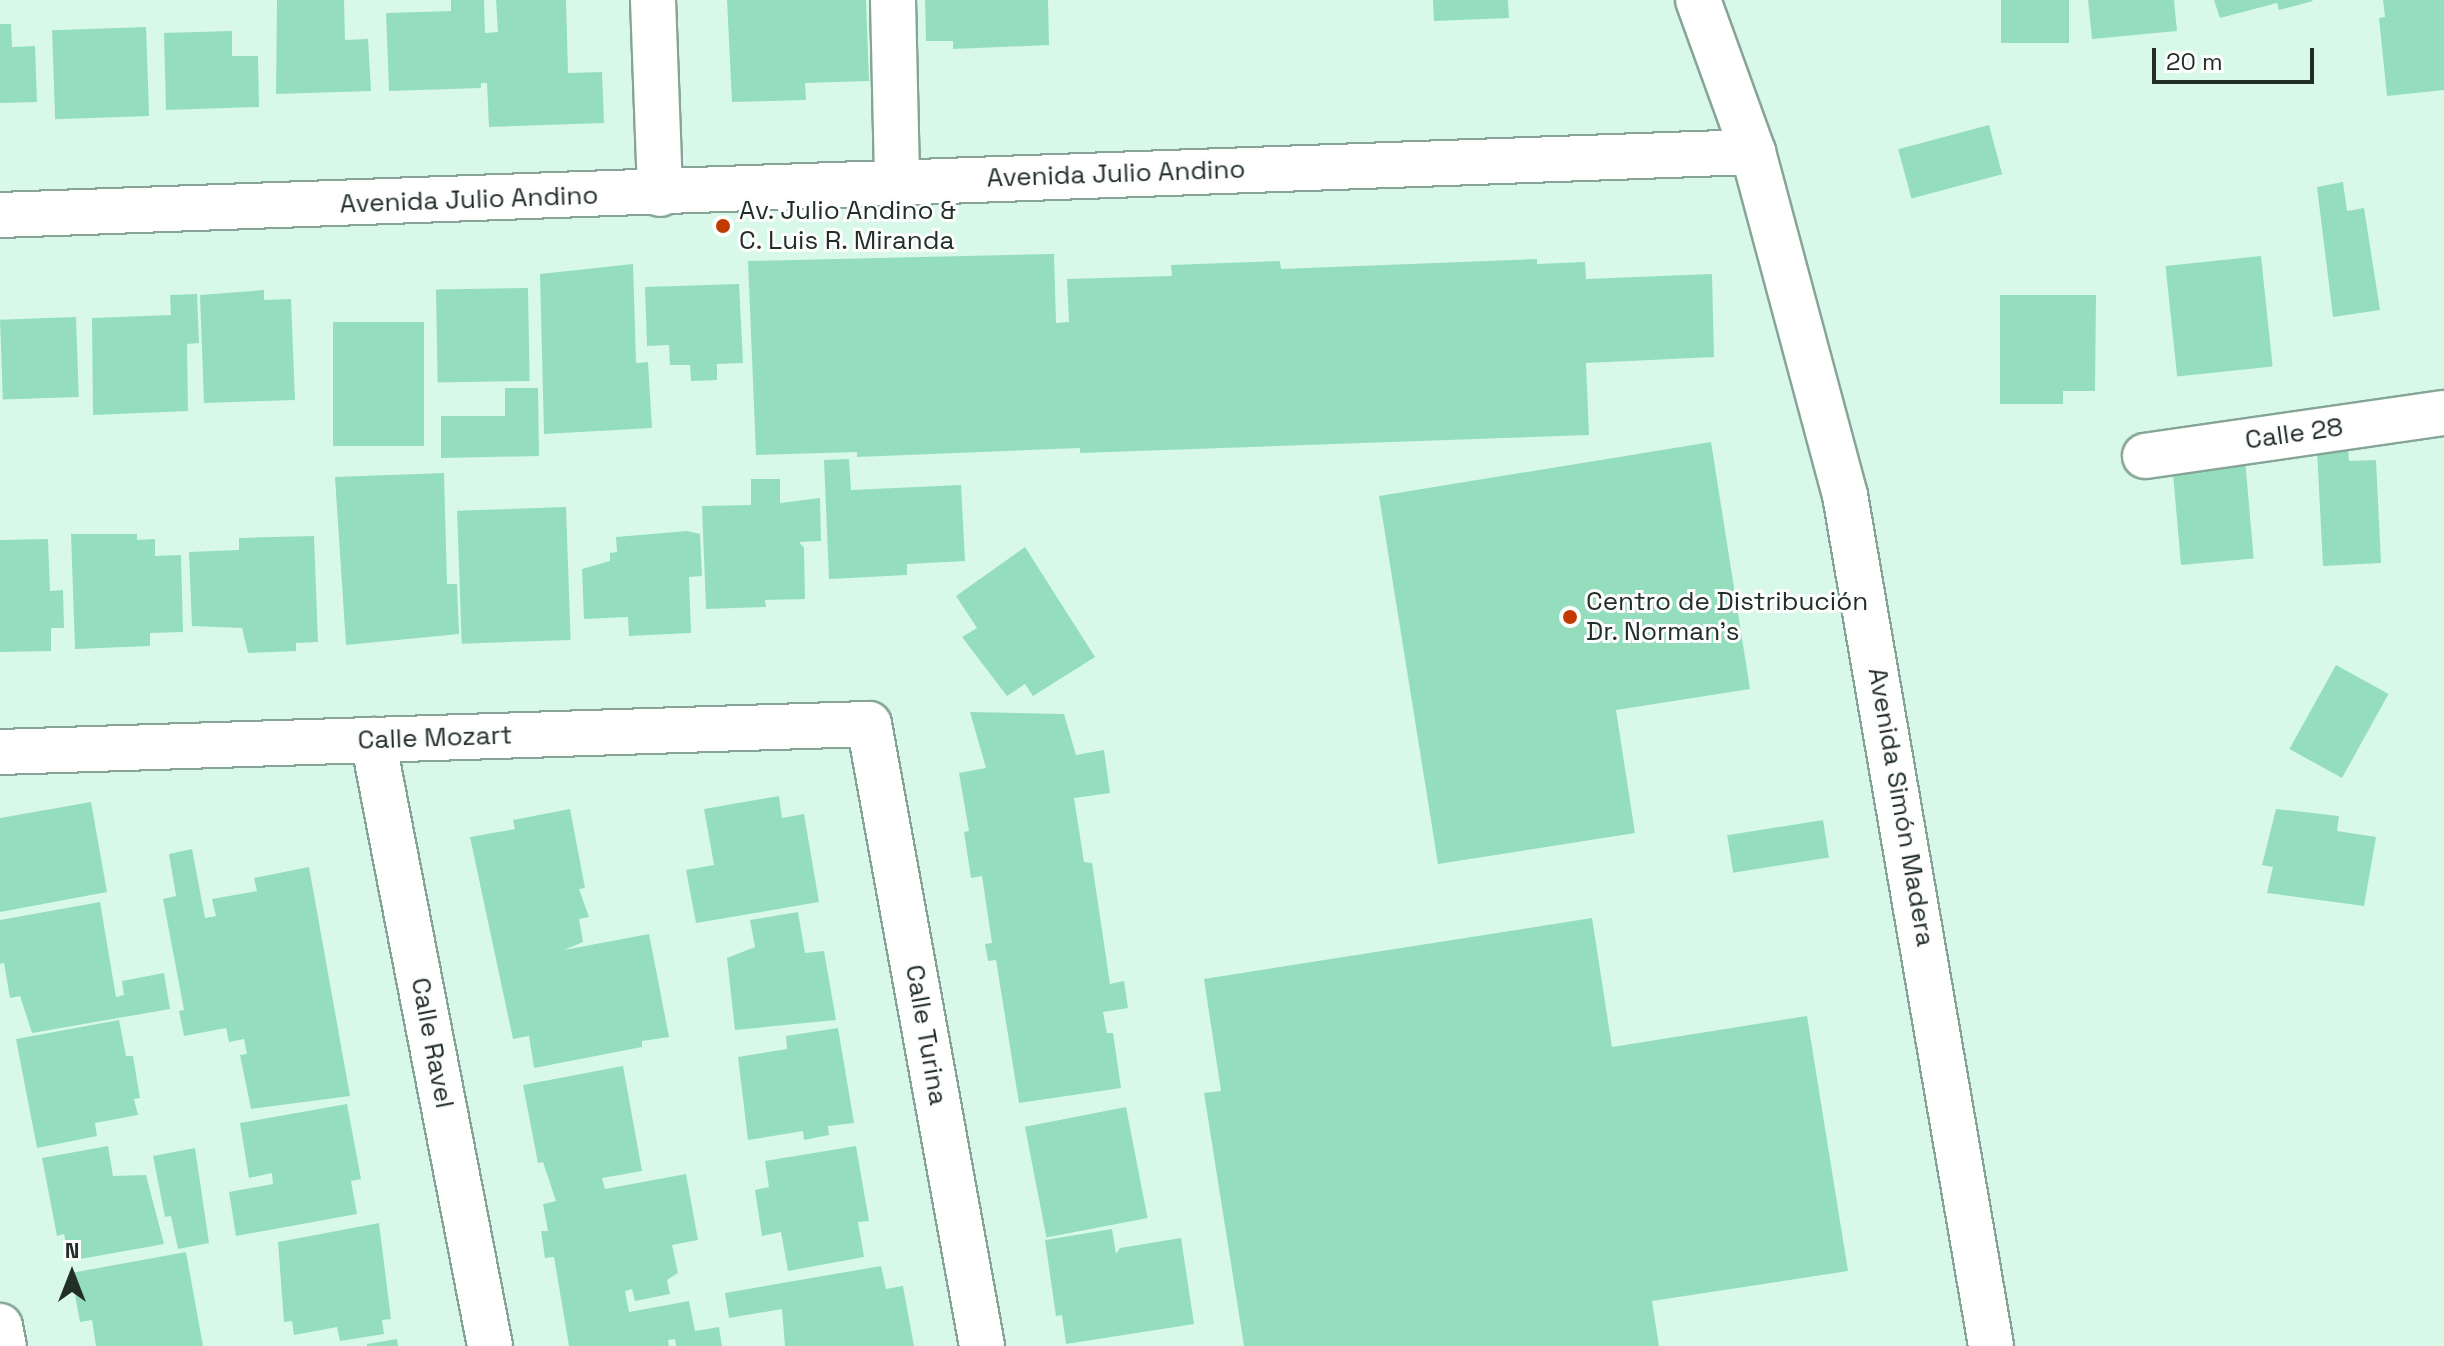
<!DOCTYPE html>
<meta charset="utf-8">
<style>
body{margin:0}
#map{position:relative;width:2444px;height:1346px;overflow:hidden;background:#d8f9e9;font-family:"Space Grotesk",sans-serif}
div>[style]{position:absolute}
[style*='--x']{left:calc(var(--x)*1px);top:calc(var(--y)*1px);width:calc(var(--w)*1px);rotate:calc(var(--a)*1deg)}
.building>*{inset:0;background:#95debd;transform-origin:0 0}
.roads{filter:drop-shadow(2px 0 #86a596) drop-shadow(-2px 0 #86a596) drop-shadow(0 2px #86a596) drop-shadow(0 -2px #86a596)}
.minor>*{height:44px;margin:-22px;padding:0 22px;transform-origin:22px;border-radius:22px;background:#fff}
.dots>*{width:22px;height:22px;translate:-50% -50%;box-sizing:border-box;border:4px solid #fdfdfd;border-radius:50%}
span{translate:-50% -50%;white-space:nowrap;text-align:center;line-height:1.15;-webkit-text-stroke:6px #fdfdfd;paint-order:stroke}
.street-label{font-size:26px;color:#222f29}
.poi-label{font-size:26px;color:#222f29}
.left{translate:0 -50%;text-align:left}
.north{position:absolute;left:32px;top:1234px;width:80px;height:80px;-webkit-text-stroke:6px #fdfdfd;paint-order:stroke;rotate:0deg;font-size:22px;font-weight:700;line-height:32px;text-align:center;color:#222f29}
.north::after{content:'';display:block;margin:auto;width:28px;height:36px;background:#222f29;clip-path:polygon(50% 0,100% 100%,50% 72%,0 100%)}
.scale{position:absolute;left:2152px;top:48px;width:162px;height:36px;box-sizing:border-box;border:4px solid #222f29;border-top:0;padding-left:10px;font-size:24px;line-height:28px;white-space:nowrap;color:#222f29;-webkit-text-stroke:6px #fdfdfd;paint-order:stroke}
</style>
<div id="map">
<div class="building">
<i style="clip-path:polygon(277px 0,344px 0,345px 40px,368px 39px,371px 91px,276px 94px)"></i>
<i style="clip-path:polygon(451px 0,484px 0,485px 33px,498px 32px,496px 0,566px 0,568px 73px,602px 72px,604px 123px,489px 127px,487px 83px,481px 83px,481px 88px,389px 91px,386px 13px,451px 11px)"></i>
<i style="clip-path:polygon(727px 0,866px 0,869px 81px,805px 83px,806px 100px,732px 102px)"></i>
<i style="clip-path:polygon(925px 0,1048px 0,1049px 45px,953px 49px,953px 41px,926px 41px)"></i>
<i style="clip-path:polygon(1433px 0,1508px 0,1509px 18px,1434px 21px)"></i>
<i style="left:2001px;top:0;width:68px;height:43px"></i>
<i style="clip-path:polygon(2088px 0,2174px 0,2177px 31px,2092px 39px)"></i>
<i style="clip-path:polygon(2214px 0,2312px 0,2313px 1px,2279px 10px,2277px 3px,2220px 18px)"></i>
<i style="clip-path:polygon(2383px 0,2444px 0,2444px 90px,2387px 96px,2379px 18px,2385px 17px)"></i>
<i style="clip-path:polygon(0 24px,11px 24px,12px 47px,35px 46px,37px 102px,0 103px)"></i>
<i style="left:146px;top:27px;width:89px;height:94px;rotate:88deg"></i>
<i style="clip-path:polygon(232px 31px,232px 56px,258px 56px,259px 107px,166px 110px,164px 33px)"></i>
<i style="left:1989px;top:125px;width:51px;height:94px;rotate:75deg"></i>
<i style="clip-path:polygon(2343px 182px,2347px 211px,2364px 208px,2380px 310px,2333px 317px,2317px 187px)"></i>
<i style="clip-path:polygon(1054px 254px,1056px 323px,1069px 322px,1067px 279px,1172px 276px,1171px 265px,1280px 261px,1281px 269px,1537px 259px,1537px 264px,1585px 262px,1586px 279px,1712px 274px,1714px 357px,1586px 363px,1589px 435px,1080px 453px,1080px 448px,857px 457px,857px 452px,756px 455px,748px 261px)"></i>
<i style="left:2261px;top:256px;width:111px;height:96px;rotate:84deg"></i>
<i style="clip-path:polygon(633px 264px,636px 363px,648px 362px,652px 428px,544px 434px,540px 274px)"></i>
<i style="clip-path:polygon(739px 284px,743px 363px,717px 364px,717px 380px,691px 381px,690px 365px,670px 365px,669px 345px,647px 346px,645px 287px)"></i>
<i style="left:528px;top:288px;width:93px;height:92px;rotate:89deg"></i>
<i style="clip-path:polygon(264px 290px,264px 300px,291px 299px,295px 400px,204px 403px,200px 295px)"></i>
<i style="clip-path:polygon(197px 294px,199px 343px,187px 344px,188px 411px,93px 415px,92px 318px,171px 315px,170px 295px)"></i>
<i style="clip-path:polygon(2000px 295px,2096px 295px,2095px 391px,2063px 391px,2063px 404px,2000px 404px)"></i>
<i style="left:76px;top:317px;width:80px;height:76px;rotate:88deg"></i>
<i style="left:333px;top:322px;width:91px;height:124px"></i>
<i style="clip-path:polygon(505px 388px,538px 388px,539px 456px,441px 458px,441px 416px,505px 416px)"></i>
<i style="clip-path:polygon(1711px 442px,1750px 689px,1616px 710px,1635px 833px,1438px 864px,1379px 496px)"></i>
<i style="clip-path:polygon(2348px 448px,2349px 461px,2376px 460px,2381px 563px,2323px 566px,2317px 450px)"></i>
<i style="clip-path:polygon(849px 459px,851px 490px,961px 485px,965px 561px,907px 564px,907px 575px,829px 579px,824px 460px)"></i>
<i style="left:2245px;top:459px;width:100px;height:73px;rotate:85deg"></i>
<i style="clip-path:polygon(444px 473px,447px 584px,457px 584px,459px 634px,346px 645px,335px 477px)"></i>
<i style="clip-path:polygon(751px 479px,780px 479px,780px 503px,820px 498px,821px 541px,799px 542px,804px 548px,805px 599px,765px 600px,766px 607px,706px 609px,702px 506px,751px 505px)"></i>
<i style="left:566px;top:507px;width:133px;height:109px;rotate:88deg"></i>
<i style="clip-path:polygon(687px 531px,700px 534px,702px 576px,689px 577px,691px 633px,629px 636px,628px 617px,584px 619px,582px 569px,610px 561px,610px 553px,617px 552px,616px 537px)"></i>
<i style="clip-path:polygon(71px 534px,137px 534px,137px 540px,155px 539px,155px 556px,181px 555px,183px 632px,150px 633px,150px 646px,75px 649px)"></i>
<i style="clip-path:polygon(314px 536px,318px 642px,296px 643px,296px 651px,248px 653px,242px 628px,192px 626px,189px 552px,239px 550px,239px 538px)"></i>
<i style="clip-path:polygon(48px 539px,50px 591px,63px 590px,64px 628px,51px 628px,51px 651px,0 652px,0 540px)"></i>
<i style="clip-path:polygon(1025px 547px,1095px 657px,1033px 696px,1025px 684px,1007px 696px,962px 637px,977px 628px,956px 596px)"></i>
<i style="left:2336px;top:665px;width:60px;height:96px;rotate:29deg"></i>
<i style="clip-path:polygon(970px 712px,1064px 714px,1076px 755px,1104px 750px,1110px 793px,1074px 798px,1084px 862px,1092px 863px,1110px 984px,1124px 981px,1128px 1008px,1103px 1012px,1107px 1033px,1113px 1033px,1121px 1088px,1019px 1103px,996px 960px,988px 961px,985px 944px,992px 943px,982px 876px,971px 878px,964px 832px,969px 831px,959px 773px,986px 768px)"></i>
<i style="clip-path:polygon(779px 796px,782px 818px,804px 814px,819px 902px,696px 923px,686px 870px,714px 865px,704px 809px)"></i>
<i style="clip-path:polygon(91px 802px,107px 892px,0 912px,0 818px)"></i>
<i style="clip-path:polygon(570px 809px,585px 888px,579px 889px,589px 917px,579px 919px,583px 942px,564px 950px,649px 934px,669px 1037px,642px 1041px,642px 1047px,534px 1068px,529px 1036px,513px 1039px,470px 837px,515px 829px,513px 820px)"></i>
<i style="clip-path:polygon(2276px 809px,2339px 816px,2337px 831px,2376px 837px,2364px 906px,2267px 893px,2273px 867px,2262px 865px)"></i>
<i style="left:1823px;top:820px;width:38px;height:97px;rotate:81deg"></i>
<i style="clip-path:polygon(192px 849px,205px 918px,216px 916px,212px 899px,257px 891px,254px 878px,309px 867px,350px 1096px,251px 1109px,240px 1055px,247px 1054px,244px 1039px,229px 1042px,226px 1028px,184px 1036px,179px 1011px,184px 1010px,163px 899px,176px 896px,169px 854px)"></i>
<i style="clip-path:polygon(100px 902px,116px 997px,124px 995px,122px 981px,164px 973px,170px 1009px,32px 1033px,20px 996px,10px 998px,4px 963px,0 964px,0 920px)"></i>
<i style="clip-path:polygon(798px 912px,805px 953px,824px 951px,836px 1020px,735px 1030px,727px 958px,755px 947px,750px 920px)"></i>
<i style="clip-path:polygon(1592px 918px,1612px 1047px,1807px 1016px,1848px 1271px,1652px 1301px,1659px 1346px,1244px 1346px,1204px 1093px,1221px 1091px,1204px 979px)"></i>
<i style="clip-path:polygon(119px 1020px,126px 1056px,133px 1056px,140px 1098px,134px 1099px,138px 1115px,95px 1123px,97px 1136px,37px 1148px,16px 1039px)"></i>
<i style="clip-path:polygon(838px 1028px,854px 1123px,828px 1126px,829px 1135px,804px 1140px,803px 1131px,748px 1140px,738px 1057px,787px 1049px,786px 1036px)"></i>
<i style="clip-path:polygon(623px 1066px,642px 1171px,602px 1178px,605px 1189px,686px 1174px,698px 1240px,672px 1245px,678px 1273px,667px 1280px,670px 1294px,635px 1301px,632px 1289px,625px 1291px,629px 1312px,689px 1301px,695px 1331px,719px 1327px,722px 1346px,676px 1346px,675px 1339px,668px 1340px,669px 1346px,569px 1346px,554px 1257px,545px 1258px,541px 1231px,548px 1231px,543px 1204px,556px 1201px,543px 1162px,538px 1163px,523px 1085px)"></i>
<i style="clip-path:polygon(347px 1104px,361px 1179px,351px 1181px,357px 1214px,236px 1236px,229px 1192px,273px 1184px,272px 1173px,249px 1178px,240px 1123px)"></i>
<i style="left:1126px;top:1107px;width:113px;height:103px;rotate:79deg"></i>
<i style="clip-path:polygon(108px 1146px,113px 1176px,146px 1175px,164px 1244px,69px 1261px,64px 1234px,57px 1236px,42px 1158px)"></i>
<i style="clip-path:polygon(856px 1146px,869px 1221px,858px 1222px,864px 1257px,788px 1271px,781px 1232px,762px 1236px,755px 1190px,769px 1187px,765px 1161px)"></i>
<i style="clip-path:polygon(195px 1148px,209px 1243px,178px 1249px,171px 1216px,165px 1217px,153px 1156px)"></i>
<i style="clip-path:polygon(379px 1223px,391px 1319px,382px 1320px,384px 1334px,340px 1341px,337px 1327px,294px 1335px,292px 1321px,284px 1322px,278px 1242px)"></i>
<i style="clip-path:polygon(1112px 1229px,1116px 1254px,1120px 1248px,1181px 1238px,1194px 1324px,1066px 1344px,1062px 1315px,1056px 1316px,1045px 1240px)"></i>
<i style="clip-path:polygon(186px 1252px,203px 1346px,96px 1346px,92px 1320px,80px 1322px,71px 1273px)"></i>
<i style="clip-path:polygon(881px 1266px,886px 1289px,903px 1286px,914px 1346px,785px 1346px,782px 1309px,729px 1318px,725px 1293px)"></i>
<i style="clip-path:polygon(397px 1339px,398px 1346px,367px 1346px,367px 1344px)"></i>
</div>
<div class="roads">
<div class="minor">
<i style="--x:653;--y:0;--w:194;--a:87.9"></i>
<i style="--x:893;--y:0;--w:182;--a:88.7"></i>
<i style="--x:1698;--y:0;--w:162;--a:70.1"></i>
<i style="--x:1753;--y:152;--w:355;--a:75"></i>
<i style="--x:1845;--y:495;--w:863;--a:80.26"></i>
<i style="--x:0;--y:215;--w:1754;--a:-2.06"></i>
<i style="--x:2145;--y:456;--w:302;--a:-8.2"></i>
<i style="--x:373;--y:740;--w:617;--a:79.07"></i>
<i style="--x:0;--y:752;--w:869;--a:-1.85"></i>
<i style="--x:869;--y:724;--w:632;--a:79.7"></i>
<i style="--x:0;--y:1326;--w:20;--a:79"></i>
</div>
</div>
<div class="dots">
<i style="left:723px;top:226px;background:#c13a00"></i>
<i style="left:1570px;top:617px;background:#c13a00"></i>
</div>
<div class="street-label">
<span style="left:1116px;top:174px;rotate:-2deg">Avenida Julio Andino</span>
<span style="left:469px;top:200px;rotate:-2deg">Avenida Julio Andino</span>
<span style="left:2294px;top:434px;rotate:-8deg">Calle 28</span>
<span style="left:435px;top:738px;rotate:-2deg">Calle Mozart</span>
<span style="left:1901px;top:807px;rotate:80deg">Avenida Simón Madera</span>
<span style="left:926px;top:1035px;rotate:80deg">Calle Turina</span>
<span style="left:432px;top:1043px;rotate:79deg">Calle Ravel</span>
</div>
<div class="poi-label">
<span class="left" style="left:739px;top:226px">Av. Julio Andino &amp;<br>C. Luis R. Miranda</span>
<span class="left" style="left:1586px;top:617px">Centro de Distribución<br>Dr. Norman's</span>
</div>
<div class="north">N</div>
<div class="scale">20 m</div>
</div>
